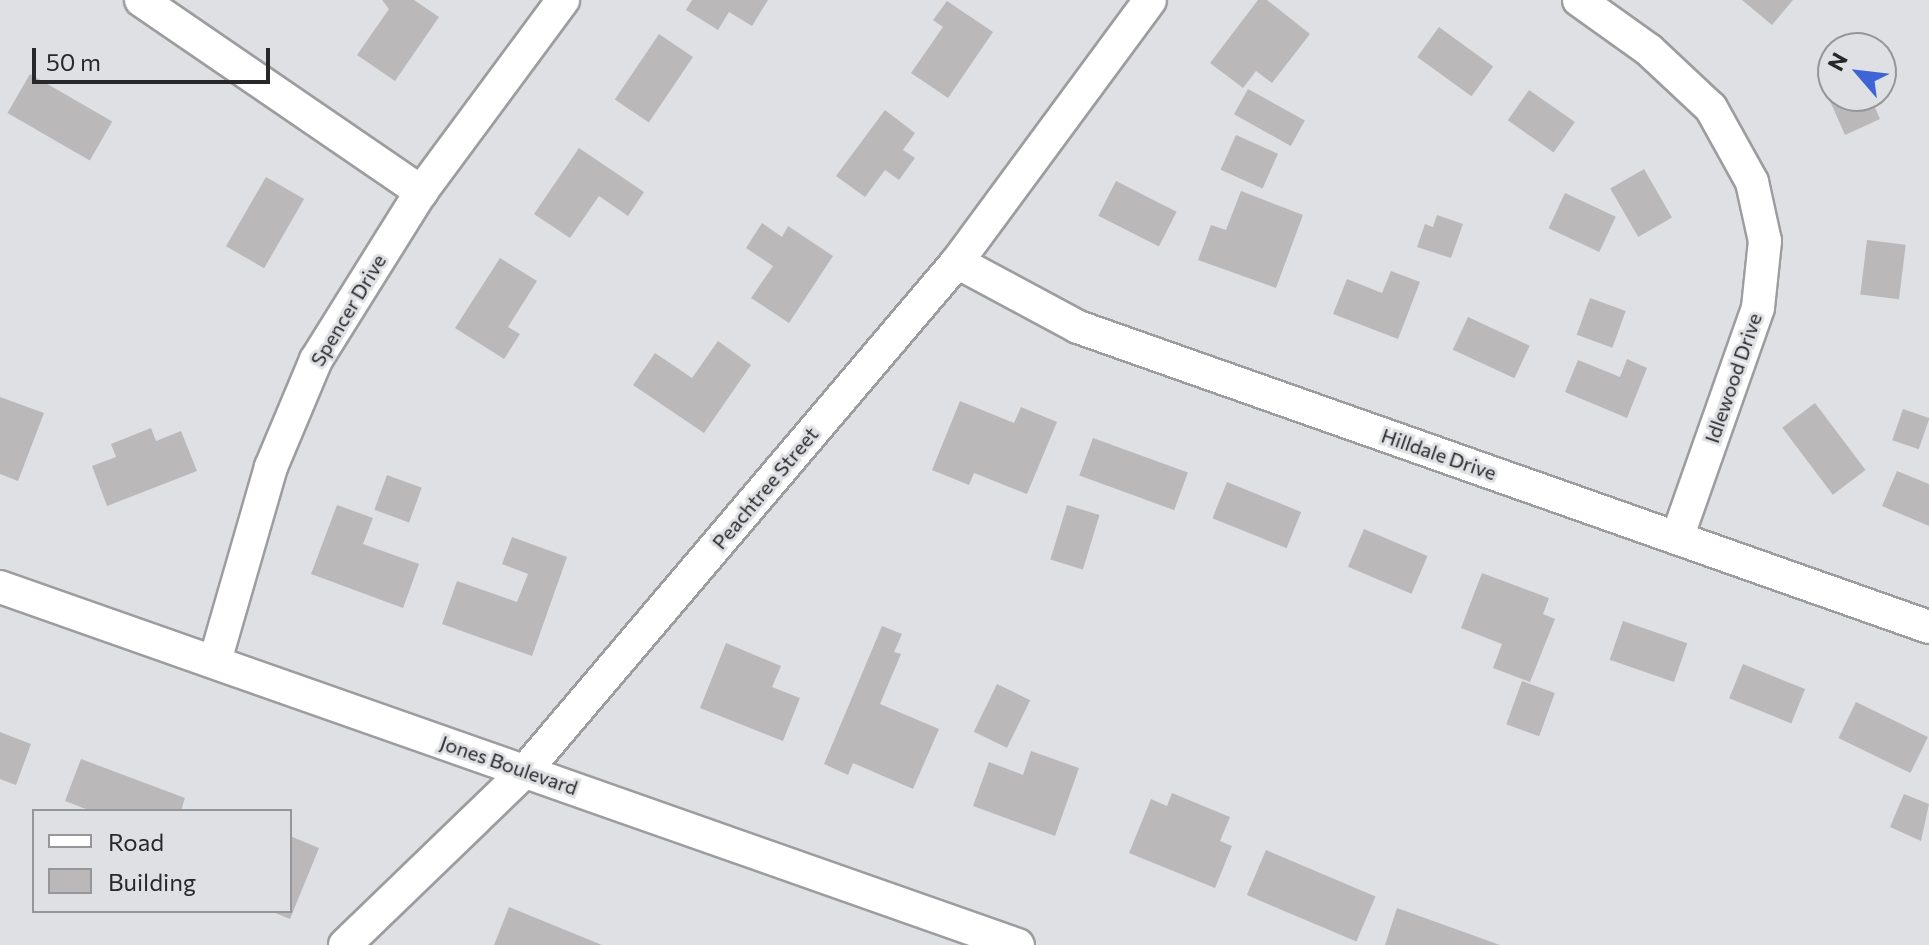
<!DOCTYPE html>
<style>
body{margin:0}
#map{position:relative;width:1929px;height:945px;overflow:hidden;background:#dfe0e3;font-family:Commissioner,sans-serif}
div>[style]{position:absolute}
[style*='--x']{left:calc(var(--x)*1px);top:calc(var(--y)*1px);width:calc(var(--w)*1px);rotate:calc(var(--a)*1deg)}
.building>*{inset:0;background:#bbb8ba;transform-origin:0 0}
.roads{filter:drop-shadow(2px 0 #9d9da0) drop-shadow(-2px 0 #9d9da0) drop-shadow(0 2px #9d9da0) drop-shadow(0 -2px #9d9da0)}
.minor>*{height:32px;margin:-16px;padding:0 16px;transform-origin:16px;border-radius:16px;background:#fff}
span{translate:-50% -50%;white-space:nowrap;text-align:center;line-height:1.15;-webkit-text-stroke:6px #dfe0e3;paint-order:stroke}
.street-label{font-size:20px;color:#28282a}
.legend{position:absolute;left:32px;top:809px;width:260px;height:104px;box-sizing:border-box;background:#dfe0e3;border:2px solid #969699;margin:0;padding:10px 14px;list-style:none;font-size:24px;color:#28282a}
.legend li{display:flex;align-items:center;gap:16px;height:40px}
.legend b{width:40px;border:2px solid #969699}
.north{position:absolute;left:1817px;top:32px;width:80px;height:80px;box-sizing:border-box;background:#dfe0e3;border:2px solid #969699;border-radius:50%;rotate:298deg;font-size:22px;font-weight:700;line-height:32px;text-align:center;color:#28282a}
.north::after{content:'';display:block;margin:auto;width:28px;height:36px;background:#3e64d5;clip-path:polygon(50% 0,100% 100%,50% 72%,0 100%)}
.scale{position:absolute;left:32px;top:48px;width:238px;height:36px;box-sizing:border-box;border:4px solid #28282a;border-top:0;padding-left:10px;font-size:24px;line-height:28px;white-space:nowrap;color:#28282a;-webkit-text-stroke:6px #dfe0e3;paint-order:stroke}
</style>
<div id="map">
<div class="building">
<i style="clip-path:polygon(382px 0,414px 0,439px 17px,395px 81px,357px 55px,389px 9px)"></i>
<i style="clip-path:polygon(692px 0,768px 0,752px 26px,729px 12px,718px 30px,686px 10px)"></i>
<i style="clip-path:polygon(1258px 0,1267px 0,1310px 34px,1272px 83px,1256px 71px,1243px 88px,1210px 63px)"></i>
<i style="clip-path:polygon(1742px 0,1793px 0,1772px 25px)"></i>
<i style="clip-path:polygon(947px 1px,993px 32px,948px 98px,911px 73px,943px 27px,933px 20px)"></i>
<i style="left:1439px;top:27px;width:67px;height:37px;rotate:36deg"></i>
<i style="left:659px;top:34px;width:41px;height:79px;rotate:34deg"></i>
<i style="left:30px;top:74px;width:95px;height:45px;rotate:30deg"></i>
<i style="clip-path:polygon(1833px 80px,1833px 96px,1870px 96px,1880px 119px,1845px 135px,1823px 85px)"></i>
<i style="left:1248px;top:89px;width:65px;height:29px;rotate:29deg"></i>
<i style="left:1529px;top:90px;width:56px;height:37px;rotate:35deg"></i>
<i style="clip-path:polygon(885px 110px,915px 133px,903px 150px,915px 158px,899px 180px,885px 170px,865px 197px,836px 176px)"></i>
<i style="left:1236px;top:135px;width:46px;height:38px;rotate:24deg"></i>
<i style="clip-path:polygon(579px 148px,644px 192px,628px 216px,599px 196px,570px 238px,534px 214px)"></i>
<i style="left:1644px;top:169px;width:56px;height:39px;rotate:60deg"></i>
<i style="left:266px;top:177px;width:44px;height:80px;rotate:30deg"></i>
<i style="left:1116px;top:181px;width:68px;height:39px;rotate:27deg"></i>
<i style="clip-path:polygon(1241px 191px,1303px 215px,1276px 288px,1198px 260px,1211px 225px,1226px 230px)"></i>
<i style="left:1565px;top:193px;width:56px;height:39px;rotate:25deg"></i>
<i style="clip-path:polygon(1437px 215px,1463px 224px,1451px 258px,1417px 247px,1425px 224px,1433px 227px)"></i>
<i style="clip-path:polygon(762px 223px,782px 237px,788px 226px,833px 256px,789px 323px,751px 298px,773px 266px,746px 248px)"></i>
<i style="left:1867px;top:240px;width:39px;height:55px;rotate:7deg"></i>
<i style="clip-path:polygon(500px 258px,537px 281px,508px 327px,520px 334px,504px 359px,455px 328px)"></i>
<i style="clip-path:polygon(1391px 271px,1420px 282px,1398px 339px,1333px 314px,1347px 279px,1382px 293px)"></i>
<i style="left:1590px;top:298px;width:38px;height:39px;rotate:20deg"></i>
<i style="left:1468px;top:317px;width:68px;height:36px;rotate:25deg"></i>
<i style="clip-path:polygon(718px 341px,751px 365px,704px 433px,633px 385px,655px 353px,692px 378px)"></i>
<i style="clip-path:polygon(1627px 359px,1647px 368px,1627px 418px,1565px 392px,1578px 360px,1620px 377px)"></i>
<i style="clip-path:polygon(0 397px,44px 413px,18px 481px,0 474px)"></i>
<i style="clip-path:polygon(960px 401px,1014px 423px,1021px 407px,1057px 422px,1027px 494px,974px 473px,969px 485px,932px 470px)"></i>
<i style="left:1815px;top:403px;width:84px;height:41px;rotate:53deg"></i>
<i style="left:1903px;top:409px;width:28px;height:33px;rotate:19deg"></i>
<i style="clip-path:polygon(151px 428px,156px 441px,181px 431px,197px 471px,107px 506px,92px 466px,116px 457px,111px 444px)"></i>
<i style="left:1093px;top:438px;width:101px;height:40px;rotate:20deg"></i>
<i style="clip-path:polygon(1897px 471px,1929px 484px,1929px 526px,1882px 506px)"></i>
<i style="left:387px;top:475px;width:37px;height:37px;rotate:20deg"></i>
<i style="left:1227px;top:482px;width:80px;height:39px;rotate:22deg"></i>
<i style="clip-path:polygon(337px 505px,373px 518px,363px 544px,419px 564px,403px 608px,311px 574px)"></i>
<i style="left:1067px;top:505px;width:34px;height:57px;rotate:17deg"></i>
<i style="left:1364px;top:529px;width:69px;height:41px;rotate:23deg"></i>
<i style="clip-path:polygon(512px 537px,567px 557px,532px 656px,442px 624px,457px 581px,517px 602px,528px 574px,502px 564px)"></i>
<i style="clip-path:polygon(1482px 573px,1549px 598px,1543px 614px,1555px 619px,1530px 682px,1493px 668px,1502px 644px,1461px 628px)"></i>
<i style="left:1623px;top:621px;width:68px;height:41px;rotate:19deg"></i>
<i style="clip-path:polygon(882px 626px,902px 634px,894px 652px,901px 654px,880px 704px,939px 729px,913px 789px,853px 763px,848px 775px,824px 764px)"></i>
<i style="clip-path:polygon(726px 643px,781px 666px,772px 687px,800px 698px,783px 741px,700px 708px)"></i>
<i style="left:1743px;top:664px;width:67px;height:37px;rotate:22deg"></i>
<i style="left:1522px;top:681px;width:35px;height:46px;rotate:20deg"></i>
<i style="left:997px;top:684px;width:37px;height:53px;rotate:26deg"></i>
<i style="left:1856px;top:702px;width:80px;height:40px;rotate:26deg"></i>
<i style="clip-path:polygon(0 732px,31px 744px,16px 785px,0 779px)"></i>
<i style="clip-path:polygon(1031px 751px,1079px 768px,1055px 836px,973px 806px,989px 762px,1023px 775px)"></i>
<i style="clip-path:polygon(81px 759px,185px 798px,181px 811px,91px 811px,65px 801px)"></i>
<i style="clip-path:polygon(1172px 793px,1230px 817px,1220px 841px,1232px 846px,1215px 888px,1129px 853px,1151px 799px,1167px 806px)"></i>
<i style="clip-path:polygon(1904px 794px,1929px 804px,1921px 841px,1890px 827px)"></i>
<i style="clip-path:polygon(290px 836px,319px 848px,290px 919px,270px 911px,290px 911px)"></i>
<i style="left:1266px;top:850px;width:119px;height:49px;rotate:23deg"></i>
<i style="clip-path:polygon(509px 907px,602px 945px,494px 945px)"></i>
<i style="clip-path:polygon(1397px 908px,1500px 945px,1385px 945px)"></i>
</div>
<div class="roads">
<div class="minor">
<i style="--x:141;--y:0;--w:340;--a:34.4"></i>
<i style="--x:1579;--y:0;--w:86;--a:35.5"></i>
<i style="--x:1649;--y:50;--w:85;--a:43.1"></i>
<i style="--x:1711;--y:108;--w:85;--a:61"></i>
<i style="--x:1752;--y:182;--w:60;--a:77.6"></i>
<i style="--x:1765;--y:241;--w:67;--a:96"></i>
<i style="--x:1758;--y:308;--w:244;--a:109.4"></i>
<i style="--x:957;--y:262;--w:137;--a:28.2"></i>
<i style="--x:1078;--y:327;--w:902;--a:19.42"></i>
<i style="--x:0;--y:587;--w:1079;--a:19.38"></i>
<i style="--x:215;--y:661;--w:202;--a:-73.9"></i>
<i style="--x:271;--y:467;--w:116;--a:-67.2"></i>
<i style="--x:316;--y:360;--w:198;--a:-58"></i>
<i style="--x:421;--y:192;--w:239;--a:-53.5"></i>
<i style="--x:345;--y:945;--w:250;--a:-44"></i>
<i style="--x:525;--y:771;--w:668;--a:-49.68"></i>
<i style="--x:957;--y:262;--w:325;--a:-53.6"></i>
</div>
</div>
<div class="street-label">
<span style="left:348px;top:310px;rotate:-59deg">Spencer Drive</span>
<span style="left:1733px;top:378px;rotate:-71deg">Idlewood Drive</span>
<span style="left:1439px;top:454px;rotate:19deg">Hilldale Drive</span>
<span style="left:765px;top:488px;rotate:-50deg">Peachtree Street</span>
<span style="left:509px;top:765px;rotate:19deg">Jones Boulevard</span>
</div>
<ul class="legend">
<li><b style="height:10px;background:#fff"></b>Road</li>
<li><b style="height:22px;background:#bbb8ba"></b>Building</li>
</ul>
<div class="north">N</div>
<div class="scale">50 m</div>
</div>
